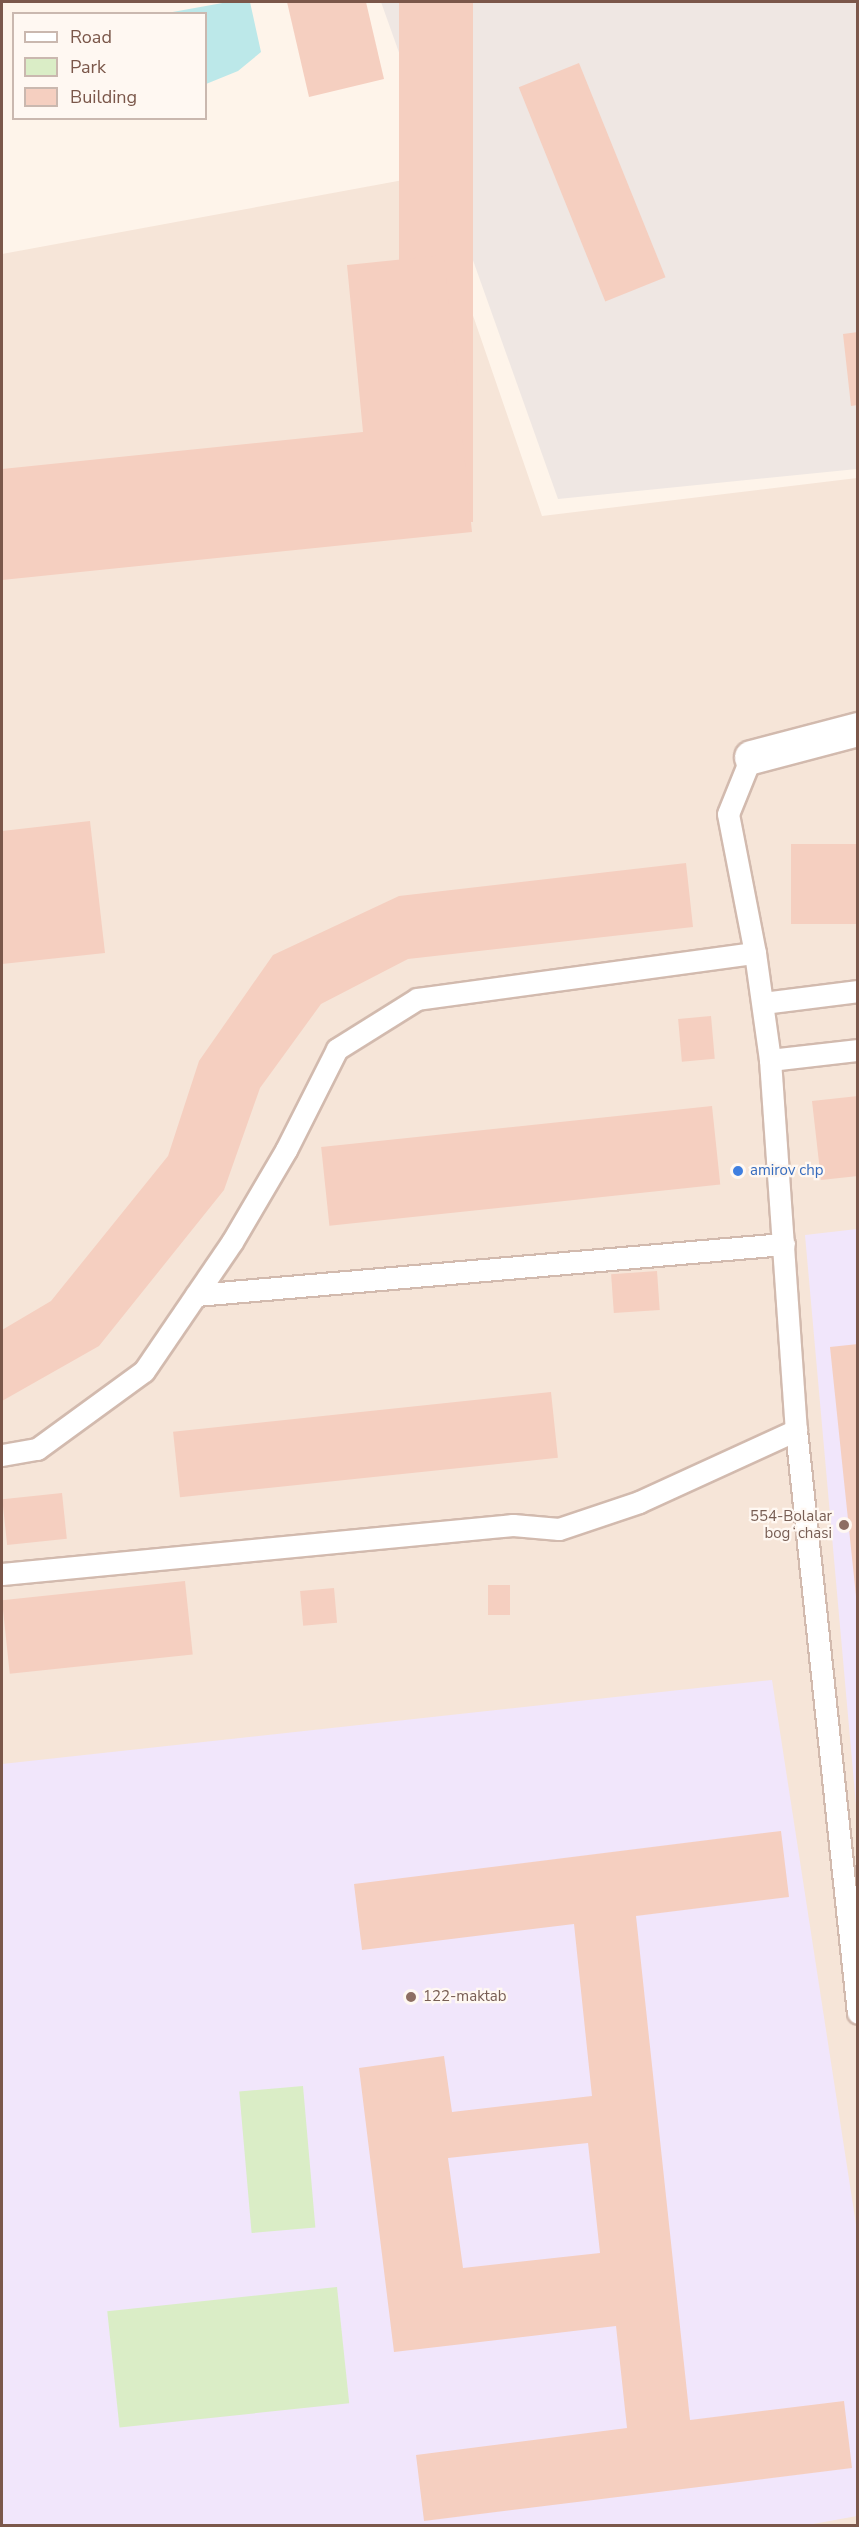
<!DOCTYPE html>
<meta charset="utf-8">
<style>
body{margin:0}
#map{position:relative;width:859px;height:2527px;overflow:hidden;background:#fef4ea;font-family:"Nunito Sans",sans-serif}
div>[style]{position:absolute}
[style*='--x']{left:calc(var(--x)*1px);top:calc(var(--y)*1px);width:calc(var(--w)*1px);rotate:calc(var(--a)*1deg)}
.residential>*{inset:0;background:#f6e5d8}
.industrial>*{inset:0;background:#efe7e3}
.education>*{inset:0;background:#f1e6fb}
.green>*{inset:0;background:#daedc6;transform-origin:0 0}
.water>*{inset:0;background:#bce8e9}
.building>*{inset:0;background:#f5cfc0;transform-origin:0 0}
.roads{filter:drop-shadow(2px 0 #d2baae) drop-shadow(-2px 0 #d2baae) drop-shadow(0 2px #d2baae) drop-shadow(0 -2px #d2baae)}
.lane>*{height:21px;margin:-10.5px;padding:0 10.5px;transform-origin:10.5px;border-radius:10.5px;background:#fff}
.street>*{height:33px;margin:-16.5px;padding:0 16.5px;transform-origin:16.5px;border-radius:16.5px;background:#fff}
.dots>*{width:16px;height:16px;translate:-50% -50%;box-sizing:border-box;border:3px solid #fff8f2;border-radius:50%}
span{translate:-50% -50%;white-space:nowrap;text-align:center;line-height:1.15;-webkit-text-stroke:4.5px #fff8f2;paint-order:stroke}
.shop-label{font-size:15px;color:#366cbe}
.left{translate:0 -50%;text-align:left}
.education-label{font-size:15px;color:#785e54}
.right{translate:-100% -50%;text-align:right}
.frame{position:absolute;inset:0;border:3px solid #7b574a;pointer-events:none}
.legend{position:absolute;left:12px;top:12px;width:195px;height:108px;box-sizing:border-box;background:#fff8f2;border:2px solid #cab8af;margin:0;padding:8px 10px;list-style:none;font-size:18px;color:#7b574a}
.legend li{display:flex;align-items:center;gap:12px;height:30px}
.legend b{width:30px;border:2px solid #cab8af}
</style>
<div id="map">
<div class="residential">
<i style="clip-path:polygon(425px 176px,542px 516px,857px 478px,857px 2525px,2px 2526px,2px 254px)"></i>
</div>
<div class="industrial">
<i style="clip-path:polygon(381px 2px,857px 2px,857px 469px,558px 499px)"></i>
</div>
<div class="education">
<i style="clip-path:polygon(857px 1229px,857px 1816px,805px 1235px)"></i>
<i style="clip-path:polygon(772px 1680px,857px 2231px,857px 2516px,802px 2526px,2px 2525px,2px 1764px)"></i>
</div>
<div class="green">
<i style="left:303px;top:2086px;width:142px;height:64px;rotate:85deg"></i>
<i style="left:337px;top:2287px;width:117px;height:231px;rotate:84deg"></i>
</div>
<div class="water">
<i style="clip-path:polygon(228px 2px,250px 2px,261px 52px,238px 71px,206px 84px,206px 14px,167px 13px)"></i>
</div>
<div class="building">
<i style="clip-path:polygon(287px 2px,366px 2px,384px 79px,309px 97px)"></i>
<i style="left:399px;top:2px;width:74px;height:520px"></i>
<i style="left:579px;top:63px;width:231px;height:65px;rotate:68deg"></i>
<i style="clip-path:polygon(444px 255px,472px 532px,2px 580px,2px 469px,363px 432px,347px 265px)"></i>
<i style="clip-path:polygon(858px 332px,858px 405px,851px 406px,843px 334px)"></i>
<i style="clip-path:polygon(90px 821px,105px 953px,2px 964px,2px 831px)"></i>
<i style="left:858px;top:844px;width:80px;height:67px;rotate:90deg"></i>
<i style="clip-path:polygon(686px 863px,693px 927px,408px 959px,321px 1004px,260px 1088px,224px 1190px,99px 1346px,2px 1401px,2px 1330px,51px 1301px,168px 1156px,199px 1061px,273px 955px,399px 896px)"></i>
<i style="left:711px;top:1016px;width:43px;height:33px;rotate:85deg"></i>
<i style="clip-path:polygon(858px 1096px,858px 1176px,821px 1180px,812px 1101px)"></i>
<i style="left:712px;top:1106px;width:79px;height:393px;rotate:84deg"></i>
<i style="left:657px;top:1271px;width:39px;height:46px;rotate:86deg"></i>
<i style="clip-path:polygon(858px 1344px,858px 1596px,856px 1596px,830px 1347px)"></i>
<i style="left:551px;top:1392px;width:66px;height:380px;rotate:84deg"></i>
<i style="left:62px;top:1493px;width:46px;height:60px;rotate:84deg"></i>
<i style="left:185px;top:1581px;width:74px;height:184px;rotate:84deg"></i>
<i style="left:510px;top:1585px;width:30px;height:22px;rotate:90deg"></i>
<i style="left:334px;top:1588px;width:35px;height:34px;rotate:85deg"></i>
<i style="clip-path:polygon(evenodd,781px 1831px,789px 1897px,636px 1916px,690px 2420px,844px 2401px,852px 2468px,424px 2521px,416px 2455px,627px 2428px,616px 2326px,394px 2352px,359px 2068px,444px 2056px,452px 2112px,592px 2096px,574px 1924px,362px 1950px,354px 1884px,781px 1831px,588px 2143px,600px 2253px,463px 2268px,448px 2158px,588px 2143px)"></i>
</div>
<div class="roads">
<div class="lane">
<i style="--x:751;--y:757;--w:61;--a:112"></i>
<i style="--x:728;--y:814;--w:142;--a:79"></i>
<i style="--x:755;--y:953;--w:108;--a:82"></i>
<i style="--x:770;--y:1060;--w:371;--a:86"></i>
<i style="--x:796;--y:1430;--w:586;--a:83.93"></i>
<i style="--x:763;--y:1003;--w:96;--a:-7.2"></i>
<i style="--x:770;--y:1060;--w:89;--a:-6.5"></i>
<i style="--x:196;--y:1295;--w:590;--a:-4.96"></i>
<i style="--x:2;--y:1455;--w:36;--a:-10"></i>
<i style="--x:37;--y:1449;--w:132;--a:-36.1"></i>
<i style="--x:144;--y:1371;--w:156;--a:-55.7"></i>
<i style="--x:232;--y:1242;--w:107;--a:-59.6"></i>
<i style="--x:286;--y:1150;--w:113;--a:-63.2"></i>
<i style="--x:337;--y:1049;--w:94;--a:-32"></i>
<i style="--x:417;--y:999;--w:341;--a:-7.8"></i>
<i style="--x:2;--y:1574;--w:513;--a:-5.48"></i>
<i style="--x:513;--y:1525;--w:46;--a:5"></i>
<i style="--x:559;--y:1529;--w:84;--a:-18.6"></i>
<i style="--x:639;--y:1502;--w:173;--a:-24.6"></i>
</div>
<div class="street">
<i style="--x:751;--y:757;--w:111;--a:-14.7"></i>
</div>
</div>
<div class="dots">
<i style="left:738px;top:1171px;background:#3f7fe0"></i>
<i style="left:844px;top:1525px;background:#8d6e63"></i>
<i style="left:411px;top:1997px;background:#8d6e63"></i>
</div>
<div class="shop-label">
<span class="left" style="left:750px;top:1171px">amirov chp</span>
</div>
<div class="education-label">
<span class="right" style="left:832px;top:1525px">554-Bolalar<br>bogʻchasi</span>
<span class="left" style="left:423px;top:1997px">122-maktab</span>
</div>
<div class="frame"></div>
<ul class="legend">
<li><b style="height:8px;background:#fff"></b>Road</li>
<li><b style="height:16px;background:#daedc6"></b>Park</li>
<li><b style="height:16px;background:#f5cfc0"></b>Building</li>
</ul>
</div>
